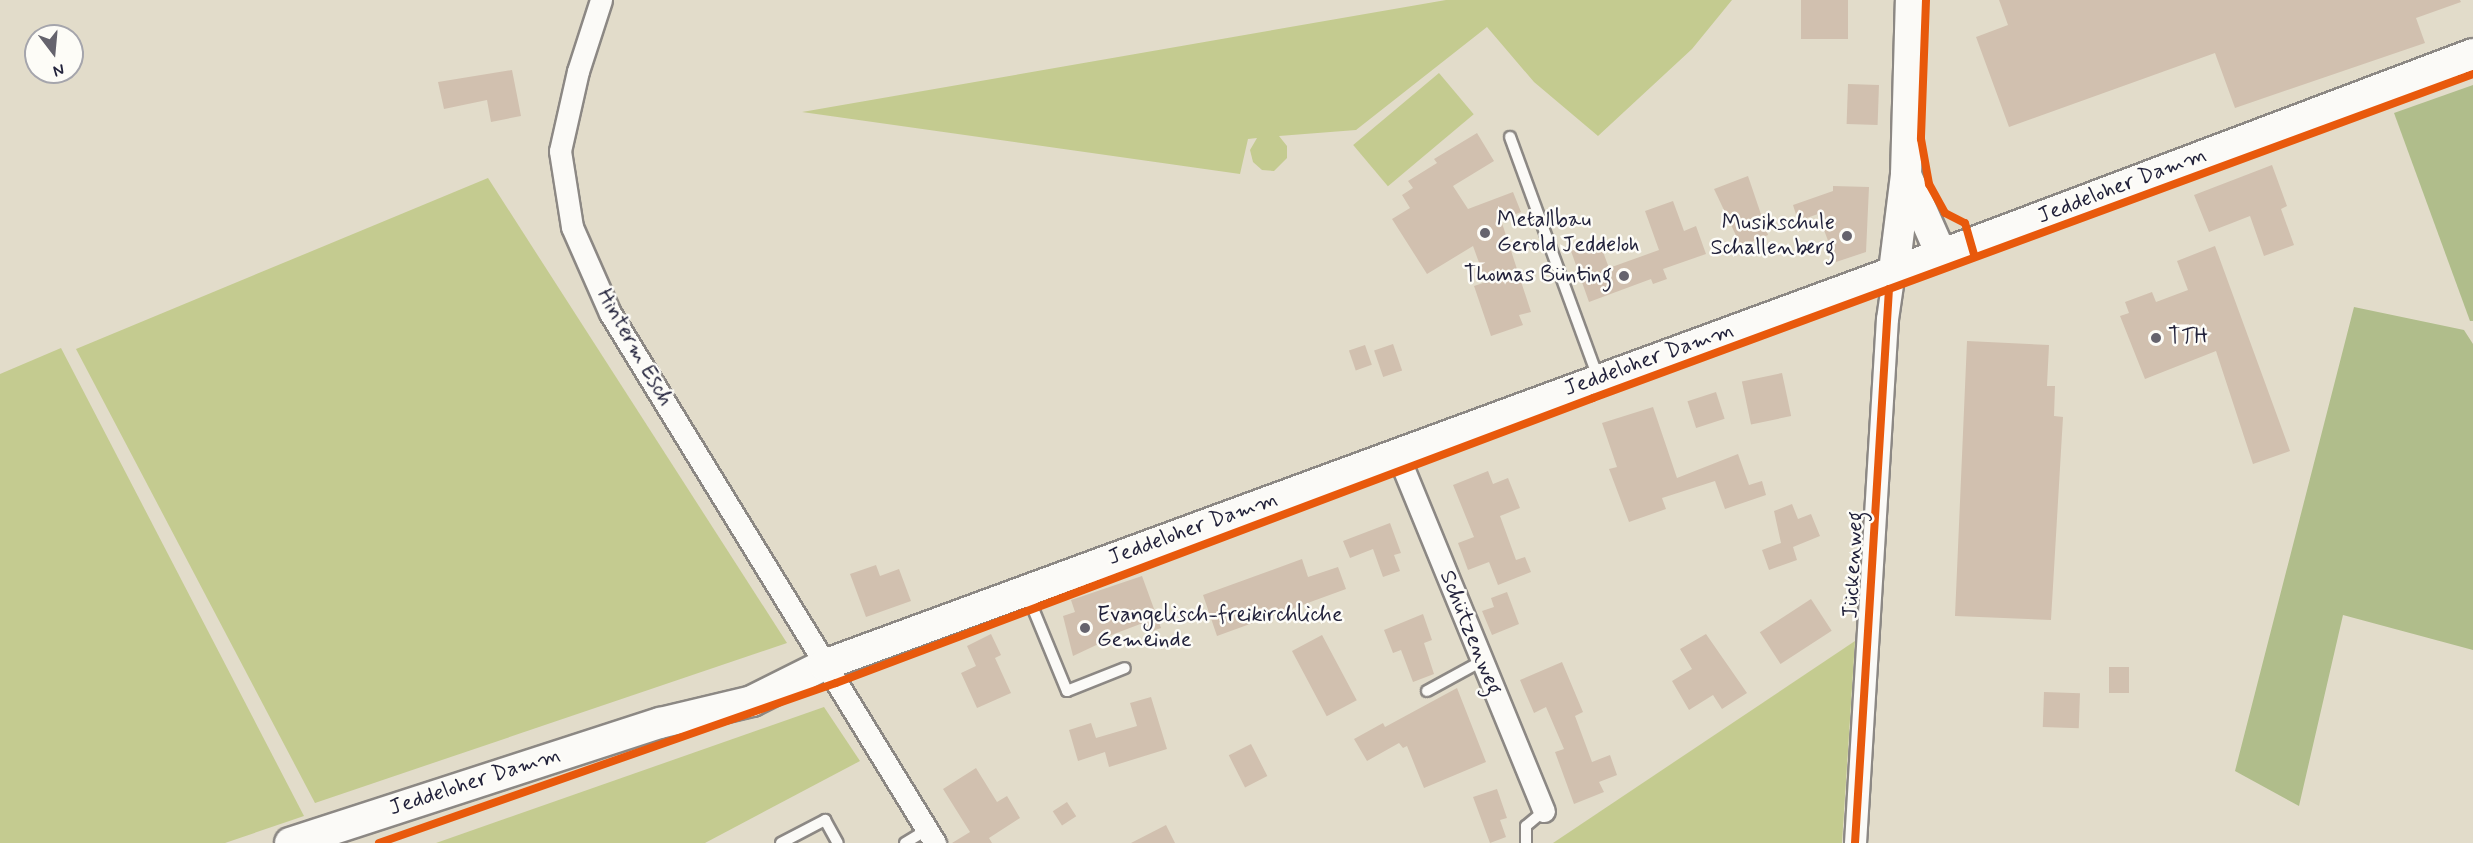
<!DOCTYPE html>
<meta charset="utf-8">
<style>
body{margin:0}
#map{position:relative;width:2473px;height:843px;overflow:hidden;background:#e2dcca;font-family:Mynerve,sans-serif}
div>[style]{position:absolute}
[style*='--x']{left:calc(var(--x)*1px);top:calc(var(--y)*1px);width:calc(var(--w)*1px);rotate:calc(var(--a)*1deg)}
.green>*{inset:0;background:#c4cb90;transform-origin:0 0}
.forest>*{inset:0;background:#b0bd8b}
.building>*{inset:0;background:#d1c0af;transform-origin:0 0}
.roads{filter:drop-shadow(2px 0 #8c8884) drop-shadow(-2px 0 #8c8884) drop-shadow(0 2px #8c8884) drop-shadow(0 -2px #8c8884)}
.lane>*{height:10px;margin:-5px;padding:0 5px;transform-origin:5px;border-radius:5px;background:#fbfaf7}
.street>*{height:21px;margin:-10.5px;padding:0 10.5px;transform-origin:10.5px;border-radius:10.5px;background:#fbfaf7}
.secondary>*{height:30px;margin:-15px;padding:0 15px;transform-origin:15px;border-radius:15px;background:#fbfaf7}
.cycleway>*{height:8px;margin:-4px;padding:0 4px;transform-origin:4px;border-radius:4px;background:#e8590c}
.dots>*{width:16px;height:16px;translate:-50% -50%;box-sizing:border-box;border:3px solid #fdfcf7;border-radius:50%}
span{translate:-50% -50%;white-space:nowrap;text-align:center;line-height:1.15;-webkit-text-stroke:5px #fdfcf7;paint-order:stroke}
.street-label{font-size:22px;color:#22223b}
.poi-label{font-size:22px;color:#22223b}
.left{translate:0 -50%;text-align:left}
.right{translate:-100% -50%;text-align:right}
.north{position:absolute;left:24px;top:24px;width:60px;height:60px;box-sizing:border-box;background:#fdfcf7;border:2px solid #a5a5ac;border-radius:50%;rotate:164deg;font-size:16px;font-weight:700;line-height:24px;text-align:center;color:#22223b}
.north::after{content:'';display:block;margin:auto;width:21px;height:27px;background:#65636d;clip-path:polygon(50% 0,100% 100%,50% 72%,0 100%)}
</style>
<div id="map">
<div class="green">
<i style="clip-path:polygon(1446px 0,1732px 0,1692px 49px,1598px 136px,1534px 82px,1487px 27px,1356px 130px,1279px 136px,1287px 146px,1287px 158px,1274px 171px,1262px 170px,1253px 162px,1250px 150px,1257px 138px,1248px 139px,1240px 174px,802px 112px)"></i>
<i style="left:1439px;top:73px;width:54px;height:112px;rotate:50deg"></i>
<i style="clip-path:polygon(488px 178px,787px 643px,315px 803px,76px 349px)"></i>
<i style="clip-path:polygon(61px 348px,304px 816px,225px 843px,0 843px,0 374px)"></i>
<i style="clip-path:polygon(1855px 641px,1842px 843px,1553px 843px)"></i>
<i style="clip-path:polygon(824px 707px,860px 761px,705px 843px,436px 843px)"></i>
</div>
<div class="forest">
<i style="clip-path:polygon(2473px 85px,2473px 321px,2470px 321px,2394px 113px)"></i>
<i style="clip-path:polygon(2354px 307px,2464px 330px,2473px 344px,2473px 650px,2343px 615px,2299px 806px,2235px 771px)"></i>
</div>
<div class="building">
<i style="left:1801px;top:0;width:47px;height:39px"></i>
<i style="clip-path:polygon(1999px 0,2460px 0,2461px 2px,2416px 18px,2425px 43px,2235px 108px,2215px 53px,2009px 127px,1976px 37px,2008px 25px)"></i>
<i style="clip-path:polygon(512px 70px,521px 116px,491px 122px,487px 100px,444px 109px,438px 82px)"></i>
<i style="left:1848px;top:84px;width:31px;height:40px;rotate:2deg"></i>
<i style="clip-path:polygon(1477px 133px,1494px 161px,1453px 186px,1468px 209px,1513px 192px,1521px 212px,1501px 220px,1531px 312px,1519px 315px,1523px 325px,1491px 336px,1474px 286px,1486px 282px,1473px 246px,1427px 274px,1392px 219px,1410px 208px,1402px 195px,1413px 188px,1408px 181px,1437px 163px,1434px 159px)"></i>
<i style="clip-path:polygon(2272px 165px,2287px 206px,2281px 209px,2294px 245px,2264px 256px,2250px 216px,2209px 232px,2194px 195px)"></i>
<i style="clip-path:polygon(1748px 176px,1768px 235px,1741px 246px,1714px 189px)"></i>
<i style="clip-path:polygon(1833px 186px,1869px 187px,1866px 252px,1836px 262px,1818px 214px,1798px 221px,1793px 205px,1833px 191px)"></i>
<i style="clip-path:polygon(1673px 201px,1684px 231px,1696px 226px,1706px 254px,1663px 269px,1667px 279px,1653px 284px,1651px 279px,1589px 302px,1571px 251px,1599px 241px,1609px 268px,1659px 250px,1645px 211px)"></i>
<i style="clip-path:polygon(2215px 246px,2290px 451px,2253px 464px,2216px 351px,2145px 379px,2120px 316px,2129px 313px,2125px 302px,2152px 292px,2156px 302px,2188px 290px,2177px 261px)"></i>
<i style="clip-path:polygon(1967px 341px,2049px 345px,2047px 386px,2055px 386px,2054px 416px,2063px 417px,2051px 620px,1955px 616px)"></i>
<i style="left:1393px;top:344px;width:28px;height:20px;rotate:71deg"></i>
<i style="left:1365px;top:345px;width:21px;height:17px;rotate:71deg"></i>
<i style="left:1782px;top:373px;width:44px;height:41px;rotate:78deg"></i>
<i style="left:1716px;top:392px;width:28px;height:30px;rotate:72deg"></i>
<i style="clip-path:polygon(1653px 407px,1677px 478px,1738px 454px,1749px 485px,1762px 481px,1766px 495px,1725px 509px,1715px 481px,1662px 498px,1666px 509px,1629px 522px,1609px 469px,1617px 467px,1602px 423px)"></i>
<i style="clip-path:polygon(1488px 471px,1493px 484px,1508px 478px,1520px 508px,1500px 516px,1516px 560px,1525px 557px,1531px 572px,1498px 585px,1489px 562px,1468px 570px,1458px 543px,1474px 537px,1453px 485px)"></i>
<i style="clip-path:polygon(1792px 504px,1798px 519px,1811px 514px,1820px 536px,1793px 547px,1797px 560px,1769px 570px,1762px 550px,1781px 543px,1774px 511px)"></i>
<i style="clip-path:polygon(1390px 523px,1401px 553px,1394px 555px,1400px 571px,1383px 577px,1373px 549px,1350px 558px,1343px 541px)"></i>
<i style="clip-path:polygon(1302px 559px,1308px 577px,1338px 567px,1346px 589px,1217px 636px,1203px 595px)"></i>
<i style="clip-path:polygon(876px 565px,880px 576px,899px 569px,911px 601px,866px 617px,850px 574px)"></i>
<i style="clip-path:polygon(1142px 576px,1161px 628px,1147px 633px,1143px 623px,1106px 637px,1107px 640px,1073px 656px,1063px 616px,1075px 612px,1071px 600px)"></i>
<i style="clip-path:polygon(1507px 592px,1519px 624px,1492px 635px,1482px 611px,1494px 607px,1491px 598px)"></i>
<i style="left:1811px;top:599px;width:38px;height:61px;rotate:57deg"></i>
<i style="clip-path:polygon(1423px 614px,1432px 640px,1424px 643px,1434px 674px,1413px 682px,1401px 650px,1393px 653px,1384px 630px)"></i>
<i style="clip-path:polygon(991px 634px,1001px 655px,995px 658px,1011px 693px,977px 708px,961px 673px,976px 666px,967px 646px)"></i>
<i style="clip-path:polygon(1706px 634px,1747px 693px,1722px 709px,1713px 695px,1689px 710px,1672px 681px,1692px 669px,1680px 649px)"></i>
<i style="left:1322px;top:635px;width:74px;height:34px;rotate:62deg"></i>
<i style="clip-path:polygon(1562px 662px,1583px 712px,1575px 716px,1592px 762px,1610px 755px,1617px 775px,1599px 782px,1604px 792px,1574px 804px,1555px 752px,1564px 749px,1546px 707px,1534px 713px,1520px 680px)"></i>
<i style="left:2109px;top:667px;width:20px;height:26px"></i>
<i style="clip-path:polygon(1457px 688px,1486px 762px,1424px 788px,1407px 746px,1403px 748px,1399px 743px,1367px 761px,1354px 739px,1383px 723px,1385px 727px)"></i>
<i style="left:2044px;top:692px;width:36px;height:35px;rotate:2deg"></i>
<i style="clip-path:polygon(1151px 697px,1167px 749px,1109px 767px,1105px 752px,1078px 761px,1069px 730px,1091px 723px,1096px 738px,1137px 726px,1130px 703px)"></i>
<i style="left:1251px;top:744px;width:36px;height:25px;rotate:63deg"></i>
<i style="clip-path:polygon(976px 768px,997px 802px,1007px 796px,1020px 818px,989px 838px,992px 843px,952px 843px,970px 832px,943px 789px)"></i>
<i style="clip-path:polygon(1497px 789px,1507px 818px,1500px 820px,1506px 837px,1490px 843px,1473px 797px)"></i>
<i style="left:1067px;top:802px;width:17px;height:17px;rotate:57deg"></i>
<i style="clip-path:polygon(1166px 825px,1175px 843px,1131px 843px)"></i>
</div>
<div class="roads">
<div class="lane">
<i style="--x:1510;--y:137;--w:257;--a:69.9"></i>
<i style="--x:1027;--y:594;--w:105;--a:67.6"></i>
<i style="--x:1067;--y:691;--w:62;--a:-21.6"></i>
<i style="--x:1427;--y:691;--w:63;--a:-28.6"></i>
<i style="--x:781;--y:843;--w:50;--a:-27.6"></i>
<i style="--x:825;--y:820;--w:26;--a:61"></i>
<i style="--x:905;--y:843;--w:26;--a:-31"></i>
<i style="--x:1526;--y:843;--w:17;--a:-90"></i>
<i style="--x:1526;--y:826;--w:23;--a:-40"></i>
</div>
<div class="street">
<i style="--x:601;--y:0;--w:75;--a:107.9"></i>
<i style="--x:578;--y:71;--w:82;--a:102.7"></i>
<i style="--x:560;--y:151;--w:77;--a:81"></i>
<i style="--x:572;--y:227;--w:94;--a:66.2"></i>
<i style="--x:610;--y:313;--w:622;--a:58.48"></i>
<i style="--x:1397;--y:453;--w:387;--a:67.7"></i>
<i style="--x:1855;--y:843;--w:525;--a:-86.51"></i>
<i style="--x:1887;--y:319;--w:49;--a:-81.7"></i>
</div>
<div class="secondary">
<i style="--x:1906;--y:175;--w:86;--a:66.1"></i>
<i style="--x:1894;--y:271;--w:97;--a:-82.9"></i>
<i style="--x:1906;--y:175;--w:175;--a:-88.4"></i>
<i style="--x:290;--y:843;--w:389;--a:-18"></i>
<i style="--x:660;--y:723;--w:95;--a:-13.4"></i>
<i style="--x:752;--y:701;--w:80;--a:-26.6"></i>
<i style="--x:824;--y:665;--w:1223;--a:-20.18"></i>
<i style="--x:1972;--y:243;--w:535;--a:-20.67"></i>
</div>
</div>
<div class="cycleway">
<i style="--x:1926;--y:0;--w:139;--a:92.1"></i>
<i style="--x:1921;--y:139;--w:46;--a:79.9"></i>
<i style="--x:1929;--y:184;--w:33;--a:61"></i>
<i style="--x:1945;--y:213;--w:22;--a:27"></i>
<i style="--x:1965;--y:223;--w:35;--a:74"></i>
<i style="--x:379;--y:843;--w:484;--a:-19.3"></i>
<i style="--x:836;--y:683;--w:809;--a:-20.63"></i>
<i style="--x:1593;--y:398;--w:938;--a:-20.21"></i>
<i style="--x:1855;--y:843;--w:555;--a:-86.49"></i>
</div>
<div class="dots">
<i style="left:1485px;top:233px;background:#65636d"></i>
<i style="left:1847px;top:236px;background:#65636d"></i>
<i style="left:1624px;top:276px;background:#65636d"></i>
<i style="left:2156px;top:338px;background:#65636d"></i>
<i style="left:1085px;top:628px;background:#65636d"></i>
</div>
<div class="street-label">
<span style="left:2122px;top:186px;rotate:-21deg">Jeddeloher Damm</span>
<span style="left:634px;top:348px;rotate:60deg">Hinterm Esch</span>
<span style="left:1649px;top:360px;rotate:-20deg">Jeddeloher Damm</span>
<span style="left:1193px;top:529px;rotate:-20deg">Jeddeloher Damm</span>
<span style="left:1854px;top:565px;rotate:-87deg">Jückenweg</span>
<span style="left:1470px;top:633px;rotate:68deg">Schützenweg</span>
<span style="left:475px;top:782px;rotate:-18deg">Jeddeloher Damm</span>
</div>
<div class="poi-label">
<span class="left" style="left:1497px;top:233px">Metallbau<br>Gerold Jeddeloh</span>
<span class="right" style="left:1835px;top:236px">Musikschule<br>Schallenberg</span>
<span class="right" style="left:1612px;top:276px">Thomas Bünting</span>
<span class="left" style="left:2168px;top:338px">TTH</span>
<span class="left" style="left:1097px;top:628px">Evangelisch-freikirchliche<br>Gemeinde</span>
</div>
<div class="north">N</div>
</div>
